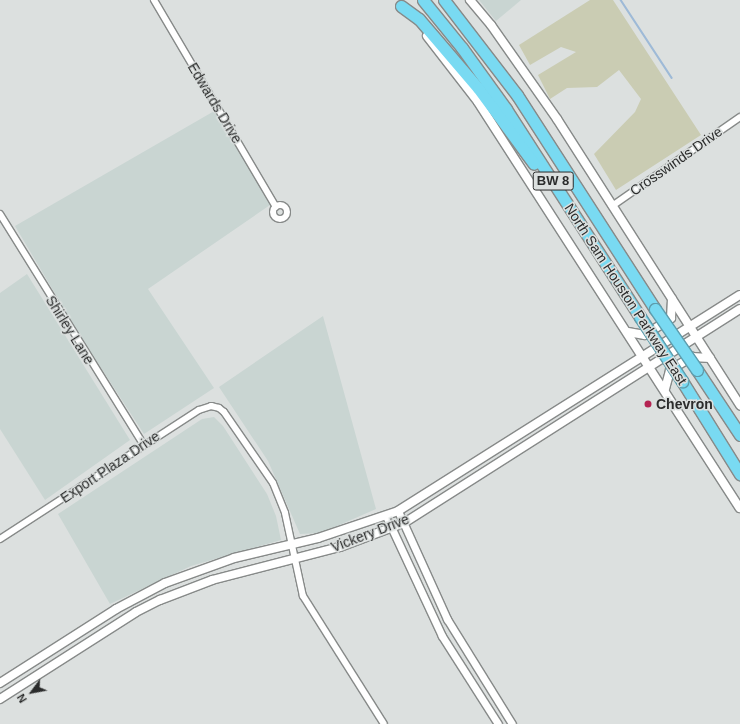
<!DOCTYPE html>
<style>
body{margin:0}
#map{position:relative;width:740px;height:724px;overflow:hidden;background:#dce0df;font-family:Helvetica,sans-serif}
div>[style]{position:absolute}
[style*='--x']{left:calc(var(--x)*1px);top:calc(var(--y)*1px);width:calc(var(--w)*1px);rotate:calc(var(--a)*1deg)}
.built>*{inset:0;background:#c9d5d2}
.green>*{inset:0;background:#caccb3}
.stream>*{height:1.5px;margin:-0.75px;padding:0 0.75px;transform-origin:0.75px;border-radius:0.75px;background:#9ebad7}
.roads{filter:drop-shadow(1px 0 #878a89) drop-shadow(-1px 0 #878a89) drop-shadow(0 1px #878a89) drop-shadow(0 -1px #878a89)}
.minor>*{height:6px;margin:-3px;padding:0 3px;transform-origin:3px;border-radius:3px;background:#fff}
.minor>.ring{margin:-3px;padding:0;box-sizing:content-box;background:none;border:6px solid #fff;border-radius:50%}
.tertiary>*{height:7px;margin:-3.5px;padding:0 3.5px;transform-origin:3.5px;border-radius:3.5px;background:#fff}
.secondary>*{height:8px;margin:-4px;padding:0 4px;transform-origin:4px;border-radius:4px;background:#fff}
.motorway>*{height:11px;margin:-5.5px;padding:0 5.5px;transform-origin:5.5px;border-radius:5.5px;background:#79daf2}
.bridges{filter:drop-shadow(1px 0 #5e9dad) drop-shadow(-1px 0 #5e9dad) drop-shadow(0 1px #5e9dad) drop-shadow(0 -1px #5e9dad)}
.motorway-bridge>*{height:11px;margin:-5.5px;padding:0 5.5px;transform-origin:5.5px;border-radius:5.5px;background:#79daf2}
.dots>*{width:11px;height:11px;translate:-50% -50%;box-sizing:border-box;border:2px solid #dce0df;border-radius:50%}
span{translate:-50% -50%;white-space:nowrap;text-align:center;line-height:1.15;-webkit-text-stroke:3px #dce0df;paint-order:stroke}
.shield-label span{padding:1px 3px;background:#dce0df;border:1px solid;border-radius:3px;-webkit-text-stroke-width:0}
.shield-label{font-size:13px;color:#2b2c2c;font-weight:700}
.street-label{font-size:14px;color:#2b2c2c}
.poi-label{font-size:14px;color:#2b2c2c;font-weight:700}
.left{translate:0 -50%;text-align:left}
.north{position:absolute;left:12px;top:672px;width:40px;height:40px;-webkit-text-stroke:3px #dce0df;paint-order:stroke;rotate:238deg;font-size:11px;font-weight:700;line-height:16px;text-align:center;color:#2b2c2c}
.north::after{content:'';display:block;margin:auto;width:14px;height:18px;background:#2b2c2c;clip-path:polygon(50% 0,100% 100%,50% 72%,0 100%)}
</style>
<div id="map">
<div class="built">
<i style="clip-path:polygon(479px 0,521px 0,496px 21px)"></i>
<i style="clip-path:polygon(216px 110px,270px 205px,148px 289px,214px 388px,144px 434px,79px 334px,15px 226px)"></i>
<i style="clip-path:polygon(27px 274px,130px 440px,45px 500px,0 429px,0 293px)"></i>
<i style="clip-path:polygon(323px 316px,376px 509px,321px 533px,300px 534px,268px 461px,219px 387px)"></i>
<i style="clip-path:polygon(214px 417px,223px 426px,267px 494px,276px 516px,281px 540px,191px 566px,110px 604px,58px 514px,202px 419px)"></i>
</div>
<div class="green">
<i style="clip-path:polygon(590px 0,613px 0,701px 135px,616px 190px,594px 154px,635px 112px,641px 99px,619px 70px,597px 87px,567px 88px,550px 99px,538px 75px,576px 52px,561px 47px,530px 65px,519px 45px)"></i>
</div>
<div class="stream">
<i style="--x:621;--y:0;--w:93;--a:56.8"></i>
</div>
<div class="roads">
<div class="minor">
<i style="--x:154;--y:0;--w:240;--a:59.5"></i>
<i class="ring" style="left:273px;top:205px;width:8px;height:8px"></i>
<i style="--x:612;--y:206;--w:156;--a:-34.8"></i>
<i style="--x:0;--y:214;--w:271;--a:58.1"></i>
<i style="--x:0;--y:539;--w:237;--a:-33"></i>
<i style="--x:199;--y:410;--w:13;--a:-18"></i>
<i style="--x:211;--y:406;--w:8;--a:14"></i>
<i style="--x:219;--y:408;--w:6;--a:39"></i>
<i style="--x:224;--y:412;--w:86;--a:55.4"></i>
<i style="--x:273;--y:483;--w:32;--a:68"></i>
<i style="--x:285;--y:513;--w:85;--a:77.8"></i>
<i style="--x:303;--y:596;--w:151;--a:57.7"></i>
</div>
<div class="tertiary">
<i style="--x:398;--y:511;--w:119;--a:65.6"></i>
<i style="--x:447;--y:619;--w:123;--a:58.2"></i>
<i style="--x:386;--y:516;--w:132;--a:65"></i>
<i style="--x:442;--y:636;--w:104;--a:57.5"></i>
</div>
<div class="secondary">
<i style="--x:470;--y:0;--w:33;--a:50"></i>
<i style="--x:491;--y:25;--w:115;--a:54.9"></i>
<i style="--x:557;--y:119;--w:340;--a:57.4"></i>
<i style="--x:427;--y:36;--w:83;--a:52.3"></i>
<i style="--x:478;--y:102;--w:483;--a:57.2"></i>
<i style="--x:628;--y:332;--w:17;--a:10"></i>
<i style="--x:645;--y:335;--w:31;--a:-33"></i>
<i style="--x:671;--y:318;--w:19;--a:-87"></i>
<i style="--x:665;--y:389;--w:20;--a:-75"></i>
<i style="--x:670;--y:370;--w:26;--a:-31"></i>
<i style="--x:692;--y:357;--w:18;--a:3"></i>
<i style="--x:0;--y:683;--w:138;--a:-32.5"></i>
<i style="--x:116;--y:609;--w:55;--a:-28"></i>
<i style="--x:165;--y:583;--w:73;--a:-19.9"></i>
<i style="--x:234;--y:558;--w:86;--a:-13.4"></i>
<i style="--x:318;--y:538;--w:84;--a:-18.6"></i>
<i style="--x:398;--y:511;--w:404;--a:-32.3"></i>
<i style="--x:0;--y:699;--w:161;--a:-32.6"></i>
<i style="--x:136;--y:612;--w:27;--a:-27"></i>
<i style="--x:160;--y:600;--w:56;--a:-21"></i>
<i style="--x:212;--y:580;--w:132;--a:-14.5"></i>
<i style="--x:340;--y:547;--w:68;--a:-20.6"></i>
<i style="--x:404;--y:523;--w:398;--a:-32.5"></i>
</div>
<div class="motorway">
<i style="--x:423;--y:0;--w:62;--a:50.9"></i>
<i style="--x:462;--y:48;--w:75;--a:54.2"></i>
<i style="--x:506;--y:109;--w:247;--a:57.2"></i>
<i style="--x:444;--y:0;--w:120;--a:52.5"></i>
<i style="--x:517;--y:95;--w:255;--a:57.2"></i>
<i style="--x:401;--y:6;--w:22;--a:36"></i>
<i style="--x:419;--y:19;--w:91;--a:49.5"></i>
<i style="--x:478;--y:88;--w:94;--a:53.6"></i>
<i style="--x:697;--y:370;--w:78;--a:56.5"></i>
<i style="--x:682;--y:381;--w:110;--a:58.1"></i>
</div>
</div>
<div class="bridges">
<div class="motorway-bridge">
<i style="--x:655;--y:309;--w:74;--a:55.5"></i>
<i style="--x:640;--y:317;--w:77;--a:56.7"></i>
</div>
</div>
<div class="dots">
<i style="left:648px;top:404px;background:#b42452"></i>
</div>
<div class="shield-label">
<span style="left:553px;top:181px">BW 8</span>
</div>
<div class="street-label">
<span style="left:215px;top:103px;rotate:59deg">Edwards Drive</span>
<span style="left:676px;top:161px;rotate:-35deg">Crosswinds Drive</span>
<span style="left:626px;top:294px;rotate:57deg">North Sam Houston Parkway East</span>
<span style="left:70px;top:330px;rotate:58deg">Shirley Lane</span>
<span style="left:110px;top:467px;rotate:-34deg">Export Plaza Drive</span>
<span style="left:370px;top:533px;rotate:-21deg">Vickery Drive</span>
</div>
<div class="poi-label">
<span class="left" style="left:656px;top:404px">Chevron</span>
</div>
<div class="north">N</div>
</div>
